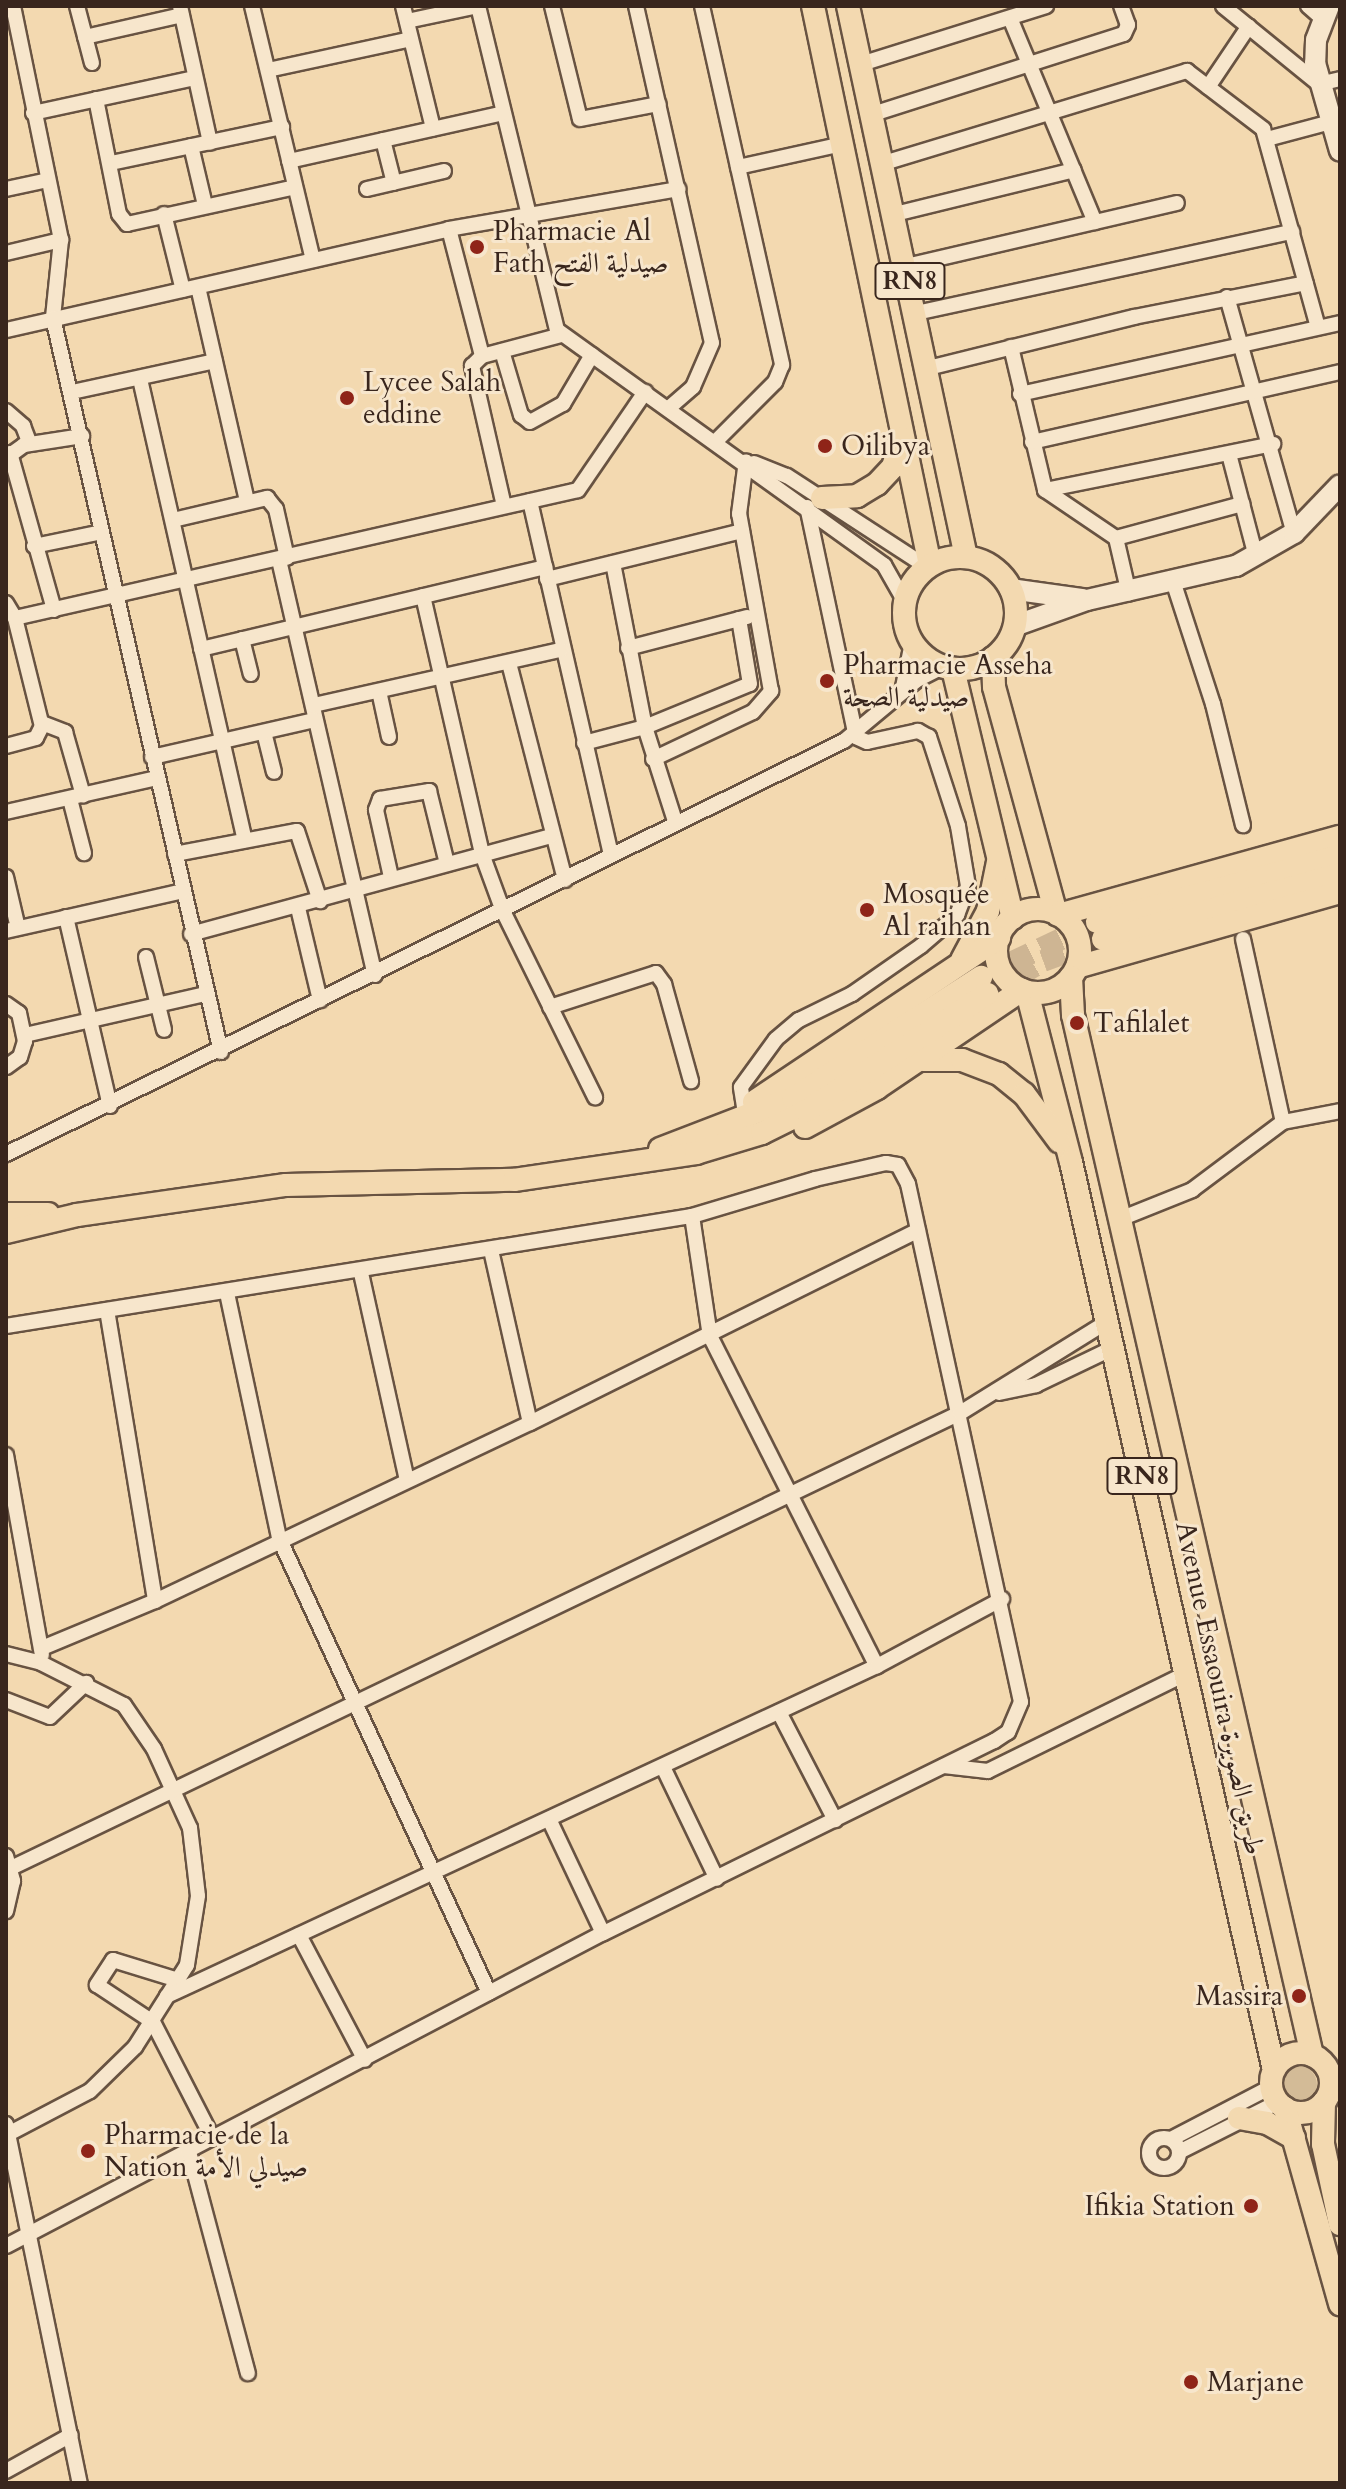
<!DOCTYPE html>
<meta charset="utf-8">
<style>
body{margin:0}
#map{position:relative;width:1346px;height:2489px;overflow:hidden;background:#f3d9b0;font-family:Cardo,Amiri,serif}
div>[style]{position:absolute}
[style*='--x']{left:calc(var(--x)*1px);top:calc(var(--y)*1px);width:calc(var(--w)*1px);rotate:calc(var(--a)*1deg)}
.green>*{inset:0;background:#d3bb97}
.round{border-radius:50%}
.primary-tunnel>*{height:22px;margin-top:-11px;transform-origin:0;background:repeating-linear-gradient(90deg,#ceb593 0 22px,transparent 0 33px)}
.roads{filter:drop-shadow(2px 0 #685342) drop-shadow(-2px 0 #685342) drop-shadow(0 2px #685342) drop-shadow(0 -2px #685342)}
.street>*{height:14px;margin:-7px;padding:0 7px;transform-origin:7px;border-radius:7px;background:#f7e6cc}
.street>.ring{margin:-7px;padding:0;box-sizing:content-box;background:none;border:14px solid #f7e6cc;border-radius:50%}
.secondary>*{height:20px;margin:-10px;padding:0 10px;transform-origin:10px;border-radius:10px;background:#f7e6cc}
.primary>*{height:22px;margin:-11px;padding:0 11px;transform-origin:11px;border-radius:11px;background:#f3d9b0}
.primary>.ring{margin:-11px;padding:0;box-sizing:content-box;background:none;border:22px solid #f3d9b0;border-radius:50%}
.dots>*{width:22px;height:22px;translate:-50% -50%;box-sizing:border-box;border:4px solid #f7e6cc;border-radius:50%}
span{translate:-50% -50%;white-space:nowrap;text-align:center;line-height:1.15;-webkit-text-stroke:6px #f7e6cc;paint-order:stroke}
.shield-label span{padding:2px 6px;background:#f7e6cc;border:2px solid;border-radius:6px;-webkit-text-stroke-width:0}
.shield-label{font-size:26px;color:#39261d;font-weight:700}
.poi-label{font-size:28px;color:#39261d}
.left{translate:0 -50%;text-align:left}
.right{translate:-100% -50%;text-align:right}
.street-label{font-size:28px;color:#39261d}
.frame{position:absolute;inset:0;border:8px solid #39261d;pointer-events:none}
</style>
<div id="map">
<div class="green">
<i class="round" style="left:1277px;top:2065px;width:40px;height:40px"></i>
</div>
<div class="primary-tunnel">
<i style="--x:981;--y:977;--w:128;--a:-25.4"></i>
<i style="--x:987;--y:994;--w:65;--a:-30.5"></i>
<i style="--x:1043;--y:961;--w:64;--a:-20.1"></i>
</div>
<div class="roads">
<div class="street">
<i style="--x:13;--y:6;--w:239;--a:78.4"></i>
<i style="--x:61;--y:240;--w:78;--a:95.9"></i>
<i style="--x:53;--y:318;--w:753;--a:77.11"></i>
<i style="--x:77;--y:6;--w:59;--a:75.3"></i>
<i style="--x:180;--y:6;--w:140;--a:77.6"></i>
<i style="--x:252;--y:6;--w:261;--a:76.5"></i>
<i style="--x:403;--y:6;--w:126;--a:76.2"></i>
<i style="--x:478;--y:6;--w:333;--a:76.3"></i>
<i style="--x:557;--y:330;--w:403;--a:35.7"></i>
<i style="--x:884;--y:565;--w:43;--a:60.4"></i>
<i style="--x:552;--y:6;--w:116;--a:76.1"></i>
<i style="--x:580;--y:119;--w:80;--a:-10.8"></i>
<i style="--x:636;--y:6;--w:345;--a:77.3"></i>
<i style="--x:712;--y:343;--w:48;--a:113.4"></i>
<i style="--x:693;--y:387;--w:32;--a:139"></i>
<i style="--x:702;--y:6;--w:368;--a:77.4"></i>
<i style="--x:782;--y:365;--w:18;--a:112"></i>
<i style="--x:775;--y:382;--w:83;--a:135"></i>
<i style="--x:1223;--y:6;--w:124;--a:39.1"></i>
<i style="--x:1319;--y:84;--w:22;--a:-13"></i>
<i style="--x:1308;--y:6;--w:20;--a:41"></i>
<i style="--x:1010;--y:18;--w:221;--a:67.4"></i>
<i style="--x:407;--y:21;--w:73;--a:-11.9"></i>
<i style="--x:85;--y:37;--w:99;--a:-12.8"></i>
<i style="--x:861;--y:64;--w:194;--a:-17.4"></i>
<i style="--x:268;--y:70;--w:146;--a:-12.2"></i>
<i style="--x:1208;--y:87;--w:73;--a:-56.1"></i>
<i style="--x:96;--y:99;--w:117;--a:78.7"></i>
<i style="--x:119;--y:214;--w:13;--a:51"></i>
<i style="--x:127;--y:224;--w:172;--a:-12.4"></i>
<i style="--x:33;--y:113;--w:166;--a:-12.2"></i>
<i style="--x:873;--y:114;--w:263;--a:-17.7"></i>
<i style="--x:1124;--y:34;--w:10;--a:-66"></i>
<i style="--x:1128;--y:25;--w:20;--a:-110"></i>
<i style="--x:1267;--y:139;--w:66;--a:-14.9"></i>
<i style="--x:383;--y:140;--w:44;--a:75.7"></i>
<i style="--x:191;--y:146;--w:61;--a:76.7"></i>
<i style="--x:289;--y:161;--w:219;--a:-12.6"></i>
<i style="--x:111;--y:163;--w:175;--a:-11.9"></i>
<i style="--x:884;--y:163;--w:317;--a:-16.9"></i>
<i style="--x:1187;--y:71;--w:96;--a:37.3"></i>
<i style="--x:1263;--y:129;--w:205;--a:74.5"></i>
<i style="--x:738;--y:167;--w:107;--a:-12.4"></i>
<i style="--x:6;--y:189;--w:43;--a:-12.1"></i>
<i style="--x:367;--y:189;--w:79;--a:-13.2"></i>
<i style="--x:164;--y:214;--w:78;--a:76"></i>
<i style="--x:895;--y:214;--w:184;--a:-13.8"></i>
<i style="--x:449;--y:229;--w:131;--a:75.4"></i>
<i style="--x:6;--y:253;--w:57;--a:-13.3"></i>
<i style="--x:906;--y:266;--w:278;--a:-13.1"></i>
<i style="--x:198;--y:287;--w:220;--a:77.1"></i>
<i style="--x:1227;--y:297;--w:245;--a:74.2"></i>
<i style="--x:916;--y:313;--w:385;--a:-12.2"></i>
<i style="--x:6;--y:330;--w:454;--a:-12.8"></i>
<i style="--x:449;--y:229;--w:233;--a:-9.9"></i>
<i style="--x:1011;--y:347;--w:147;--a:76.6"></i>
<i style="--x:1045;--y:490;--w:86;--a:34.1"></i>
<i style="--x:1116;--y:538;--w:57;--a:76.9"></i>
<i style="--x:502;--y:351;--w:67;--a:73.5"></i>
<i style="--x:521;--y:415;--w:11;--a:38"></i>
<i style="--x:530;--y:422;--w:38;--a:-29"></i>
<i style="--x:563;--y:404;--w:57;--a:-59.4"></i>
<i style="--x:928;--y:368;--w:212;--a:-13.9"></i>
<i style="--x:1134;--y:317;--w:175;--a:-11.2"></i>
<i style="--x:140;--y:379;--w:473;--a:77.2"></i>
<i style="--x:72;--y:392;--w:146;--a:-12.2"></i>
<i style="--x:1020;--y:394;--w:328;--a:-12.5"></i>
<i style="--x:6;--y:411;--w:23;--a:41"></i>
<i style="--x:23;--y:426;--w:19;--a:69"></i>
<i style="--x:1032;--y:442;--w:316;--a:-12.8"></i>
<i style="--x:10;--y:453;--w:163;--a:74.3"></i>
<i style="--x:1229;--y:454;--w:106;--a:75.3"></i>
<i style="--x:6;--y:458;--w:22;--a:-36"></i>
<i style="--x:24;--y:445;--w:59;--a:-8.8"></i>
<i style="--x:754;--y:463;--w:35;--a:22"></i>
<i style="--x:787;--y:476;--w:167;--a:33"></i>
<i style="--x:1045;--y:490;--w:233;--a:-11.4"></i>
<i style="--x:530;--y:501;--w:363;--a:77.1"></i>
<i style="--x:504;--y:506;--w:144;--a:-102.9"></i>
<i style="--x:472;--y:366;--w:14;--a:-45"></i>
<i style="--x:482;--y:356;--w:82;--a:-14.9"></i>
<i style="--x:173;--y:520;--w:97;--a:-13.2"></i>
<i style="--x:267;--y:498;--w:14;--a:51"></i>
<i style="--x:276;--y:509;--w:50;--a:77.3"></i>
<i style="--x:1116;--y:538;--w:131;--a:-15.1"></i>
<i style="--x:34;--y:546;--w:69;--a:-11.6"></i>
<i style="--x:279;--y:560;--w:426;--a:77"></i>
<i style="--x:613;--y:563;--w:167;--a:79"></i>
<i style="--x:645;--y:727;--w:99;--a:72.3"></i>
<i style="--x:547;--y:579;--w:201;--a:-13.8"></i>
<i style="--x:1174;--y:584;--w:126;--a:72"></i>
<i style="--x:1213;--y:704;--w:125;--a:76.1"></i>
<i style="--x:423;--y:596;--w:265;--a:77.1"></i>
<i style="--x:482;--y:854;--w:61;--a:69.8"></i>
<i style="--x:503;--y:911;--w:208;--a:63.7"></i>
<i style="--x:6;--y:603;--w:17;--a:59"></i>
<i style="--x:15;--y:618;--w:111;--a:76"></i>
<i style="--x:42;--y:726;--w:13;--a:117"></i>
<i style="--x:36;--y:738;--w:31;--a:165"></i>
<i style="--x:15;--y:618;--w:577;--a:-12.81"></i>
<i style="--x:578;--y:490;--w:119;--a:-55.6"></i>
<i style="--x:242;--y:639;--w:36;--a:76"></i>
<i style="--x:628;--y:648;--w:123;--a:-14.6"></i>
<i style="--x:201;--y:649;--w:354;--a:-13.4"></i>
<i style="--x:509;--y:663;--w:224;--a:75.5"></i>
<i style="--x:379;--y:691;--w:47;--a:77.7"></i>
<i style="--x:902;--y:692;--w:50;--a:-78.5"></i>
<i style="--x:314;--y:705;--w:253;--a:-12.6"></i>
<i style="--x:42;--y:723;--w:25;--a:21"></i>
<i style="--x:65;--y:732;--w:66;--a:74.1"></i>
<i style="--x:264;--y:732;--w:41;--a:76"></i>
<i style="--x:584;--y:743;--w:63;--a:-14.7"></i>
<i style="--x:645;--y:727;--w:113;--a:-22.3"></i>
<i style="--x:750;--y:684;--w:66;--a:-99.6"></i>
<i style="--x:152;--y:757;--w:167;--a:-12.8"></i>
<i style="--x:653;--y:759;--w:110;--a:-25.2"></i>
<i style="--x:753;--y:712;--w:28;--a:-49"></i>
<i style="--x:771;--y:691;--w:180;--a:-100.2"></i>
<i style="--x:739;--y:514;--w:53;--a:-82.5"></i>
<i style="--x:70;--y:799;--w:56;--a:75.5"></i>
<i style="--x:6;--y:812;--w:155;--a:-12.7"></i>
<i style="--x:175;--y:854;--w:124;--a:-10.7"></i>
<i style="--x:297;--y:831;--w:74;--a:71.8"></i>
<i style="--x:6;--y:877;--w:52;--a:76.8"></i>
<i style="--x:391;--y:877;--w:69;--a:-102.6"></i>
<i style="--x:376;--y:810;--w:12;--a:-70"></i>
<i style="--x:380;--y:799;--w:50;--a:-9.3"></i>
<i style="--x:429;--y:791;--w:75;--a:76.1"></i>
<i style="--x:298;--y:908;--w:95;--a:76.6"></i>
<i style="--x:66;--y:917;--w:194;--a:76.9"></i>
<i style="--x:6;--y:931;--w:181;--a:-12.7"></i>
<i style="--x:191;--y:934;--w:373;--a:-15.2"></i>
<i style="--x:1243;--y:939;--w:187;--a:77.7"></i>
<i style="--x:146;--y:957;--w:75;--a:76.1"></i>
<i style="--x:6;--y:1004;--w:16;--a:35"></i>
<i style="--x:19;--y:1013;--w:29;--a:78"></i>
<i style="--x:25;--y:1041;--w:17;--a:107"></i>
<i style="--x:20;--y:1057;--w:17;--a:144"></i>
<i style="--x:550;--y:1007;--w:111;--a:-17.8"></i>
<i style="--x:656;--y:973;--w:14;--a:54"></i>
<i style="--x:664;--y:984;--w:101;--a:74.4"></i>
<i style="--x:25;--y:1035;--w:186;--a:-12.8"></i>
<i style="--x:744;--y:1107;--w:20;--a:-99"></i>
<i style="--x:741;--y:1087;--w:59;--a:-53.9"></i>
<i style="--x:776;--y:1039;--w:30;--a:-40"></i>
<i style="--x:799;--y:1020;--w:59;--a:-26.1"></i>
<i style="--x:852;--y:994;--w:84;--a:-34.8"></i>
<i style="--x:921;--y:946;--w:48;--a:-40.7"></i>
<i style="--x:957;--y:915;--w:31;--a:-69"></i>
<i style="--x:968;--y:886;--w:61;--a:-99.5"></i>
<i style="--x:958;--y:826;--w:94;--a:-108"></i>
<i style="--x:929;--y:737;--w:13;--a:-151"></i>
<i style="--x:918;--y:731;--w:52;--a:167.8"></i>
<i style="--x:867;--y:742;--w:12;--a:-156"></i>
<i style="--x:856;--y:737;--w:235;--a:-102"></i>
<i style="--x:6;--y:1154;--w:934;--a:-26.24"></i>
<i style="--x:844;--y:741;--w:95;--a:-39.9"></i>
<i style="--x:917;--y:680;--w:29;--a:-27"></i>
<i style="--x:692;--y:1216;--w:121;--a:81.5"></i>
<i style="--x:710;--y:1336;--w:370;--a:63.2"></i>
<i style="--x:1120;--y:1219;--w:78;--a:-21.9"></i>
<i style="--x:1192;--y:1190;--w:114;--a:-36.8"></i>
<i style="--x:1283;--y:1122;--w:58;--a:-10.9"></i>
<i style="--x:491;--y:1250;--w:177;--a:77.3"></i>
<i style="--x:361;--y:1273;--w:212;--a:77.5"></i>
<i style="--x:227;--y:1293;--w:250;--a:78"></i>
<i style="--x:279;--y:1538;--w:501;--a:65.22"></i>
<i style="--x:107;--y:1310;--w:295;--a:80.6"></i>
<i style="--x:6;--y:1326;--w:695;--a:-9.11"></i>
<i style="--x:692;--y:1216;--w:128;--a:-16.7"></i>
<i style="--x:815;--y:1179;--w:73;--a:-12.7"></i>
<i style="--x:886;--y:1163;--w:12;--a:9"></i>
<i style="--x:898;--y:1165;--w:21;--a:62"></i>
<i style="--x:908;--y:1184;--w:530;--a:77.69"></i>
<i style="--x:1021;--y:1702;--w:33;--a:113"></i>
<i style="--x:1008;--y:1732;--w:17;--a:147"></i>
<i style="--x:994;--y:1741;--w:436;--a:153.8"></i>
<i style="--x:603;--y:1933;--w:674;--a:152.33"></i>
<i style="--x:999;--y:1393;--w:38;--a:-12"></i>
<i style="--x:1036;--y:1385;--w:85;--a:-25.7"></i>
<i style="--x:6;--y:1455;--w:203;--a:79.8"></i>
<i style="--x:42;--y:1648;--w:122;--a:-22.6"></i>
<i style="--x:155;--y:1601;--w:415;--a:-25.4"></i>
<i style="--x:530;--y:1423;--w:433;--a:-26.4"></i>
<i style="--x:6;--y:1654;--w:36;--a:14"></i>
<i style="--x:41;--y:1663;--w:93;--a:26.8"></i>
<i style="--x:124;--y:1705;--w:53;--a:55.7"></i>
<i style="--x:154;--y:1749;--w:87;--a:65.5"></i>
<i style="--x:190;--y:1828;--w:68;--a:83.3"></i>
<i style="--x:198;--y:1896;--w:70;--a:99.1"></i>
<i style="--x:187;--y:1965;--w:97;--a:122.4"></i>
<i style="--x:135;--y:2047;--w:63;--a:135.6"></i>
<i style="--x:90;--y:2091;--w:93;--a:152.3"></i>
<i style="--x:6;--y:1700;--w:47;--a:21.1"></i>
<i style="--x:50;--y:1717;--w:50;--a:-43.4"></i>
<i style="--x:779;--y:1712;--w:122;--a:62.6"></i>
<i style="--x:944;--y:1766;--w:44;--a:6.5"></i>
<i style="--x:988;--y:1771;--w:222;--a:-26.2"></i>
<i style="--x:663;--y:1767;--w:124;--a:64.3"></i>
<i style="--x:549;--y:1819;--w:126;--a:64.7"></i>
<i style="--x:6;--y:1856;--w:26;--a:74"></i>
<i style="--x:13;--y:1881;--w:31;--a:103"></i>
<i style="--x:11;--y:1868;--w:1052;--a:-25.62"></i>
<i style="--x:960;--y:1413;--w:173;--a:-31.8"></i>
<i style="--x:299;--y:1935;--w:141;--a:62.2"></i>
<i style="--x:178;--y:1980;--w:68;--a:-162.9"></i>
<i style="--x:113;--y:1960;--w:30;--a:123"></i>
<i style="--x:97;--y:1985;--w:67;--a:33.5"></i>
<i style="--x:153;--y:2022;--w:127;--a:62.8"></i>
<i style="--x:167;--y:1996;--w:783;--a:-24.93"></i>
<i style="--x:877;--y:1666;--w:142;--a:-28.2"></i>
<i style="--x:6;--y:2124;--w:367;--a:78.4"></i>
<i class="ring" style="left:1149px;top:2138px;width:16px;height:16px"></i>
<i style="--x:1171;--y:2139;--w:113;--a:-27.5"></i>
<i style="--x:188;--y:2148;--w:233;--a:75.1"></i>
<i style="--x:1179;--y:2152;--w:111;--a:-26.8"></i>
<i style="--x:6;--y:2471;--w:74;--a:-29"></i>
</div>
<div class="secondary">
<i style="--x:1329;--y:6;--w:36;--a:111"></i>
<i style="--x:1316;--y:40;--w:23;--a:92"></i>
<i style="--x:1315;--y:63;--w:91;--a:74.1"></i>
<i style="--x:1010;--y:589;--w:74;--a:7.8"></i>
<i style="--x:1014;--y:626;--w:77;--a:-19.6"></i>
<i style="--x:1087;--y:600;--w:153;--a:-12.9"></i>
<i style="--x:1236;--y:566;--w:67;--a:-29.6"></i>
<i style="--x:1294;--y:533;--w:66;--a:-46.2"></i>
</div>
<div class="primary">
<i style="--x:813;--y:6;--w:571;--a:78.18"></i>
<i style="--x:848;--y:6;--w:563;--a:77.91"></i>
<i style="--x:822;--y:498;--w:35;--a:-3"></i>
<i style="--x:857;--y:496;--w:23;--a:-31"></i>
<i style="--x:877;--y:484;--w:23;--a:-47"></i>
<i style="--x:893;--y:467;--w:30;--a:-73"></i>
<i class="ring" style="left:904px;top:557px;width:90px;height:90px"></i>
<i style="--x:993;--y:658;--w:29;--a:88"></i>
<i style="--x:994;--y:687;--w:234;--a:74.7"></i>
<i style="--x:953;--y:669;--w:256;--a:76.5"></i>
<i class="ring" style="left:996px;top:909px;width:62px;height:62px"></i>
<i style="--x:1058;--y:915;--w:293;--a:-15.5"></i>
<i style="--x:1097;--y:922;--w:252;--a:-15.2"></i>
<i style="--x:1103;--y:939;--w:246;--a:-15.3"></i>
<i style="--x:962;--y:960;--w:55;--a:-62"></i>
<i style="--x:988;--y:911;--w:50;--a:-78.5"></i>
<i style="--x:1077;--y:967;--w:273;--a:-15.9"></i>
<i style="--x:1071;--y:977;--w:38;--a:87"></i>
<i style="--x:1073;--y:1015;--w:1067;--a:77.06"></i>
<i style="--x:1027;--y:992;--w:176;--a:75.5"></i>
<i style="--x:1071;--y:1162;--w:930;--a:77.4"></i>
<i style="--x:923;--y:1060;--w:39;--a:0"></i>
<i style="--x:962;--y:1060;--w:40;--a:21"></i>
<i style="--x:999;--y:1074;--w:32;--a:39"></i>
<i style="--x:1024;--y:1094;--w:59;--a:53.3"></i>
<i style="--x:754;--y:1102;--w:295;--a:-33.8"></i>
<i style="--x:805;--y:1127;--w:82;--a:-28.4"></i>
<i style="--x:877;--y:1088;--w:175;--a:-34.1"></i>
<i style="--x:660;--y:1149;--w:142;--a:-21"></i>
<i style="--x:793;--y:1098;--w:224;--a:-32.8"></i>
<i style="--x:6;--y:1214;--w:42;--a:0"></i>
<i style="--x:6;--y:1232;--w:73;--a:-13.5"></i>
<i style="--x:77;--y:1215;--w:211;--a:-8.2"></i>
<i style="--x:286;--y:1185;--w:228;--a:-1.3"></i>
<i style="--x:514;--y:1180;--w:184;--a:-8.4"></i>
<i style="--x:696;--y:1153;--w:69;--a:-16.9"></i>
<i style="--x:762;--y:1133;--w:49;--a:-26.6"></i>
<i style="--x:806;--y:1111;--w:216;--a:-32.9"></i>
<i class="ring" style="left:1271px;top:2053px;width:38px;height:38px"></i>
<i style="--x:1324;--y:2102;--w:42;--a:91.4"></i>
<i style="--x:1323;--y:2144;--w:82;--a:78"></i>
<i style="--x:1285;--y:2108;--w:204;--a:74.3"></i>
<i style="--x:1239;--y:2118;--w:28;--a:10"></i>
<i style="--x:1267;--y:2123;--w:31;--a:29"></i>
</div>
</div>
<div class="dots">
<i style="left:477px;top:247px;background:#8f2418"></i>
<i style="left:347px;top:398px;background:#8f2418"></i>
<i style="left:825px;top:446px;background:#8f2418"></i>
<i style="left:827px;top:681px;background:#8f2418"></i>
<i style="left:867px;top:910px;background:#8f2418"></i>
<i style="left:1077px;top:1023px;background:#8f2418"></i>
<i style="left:1299px;top:1996px;background:#8f2418"></i>
<i style="left:88px;top:2151px;background:#8f2418"></i>
<i style="left:1251px;top:2206px;background:#8f2418"></i>
<i style="left:1191px;top:2382px;background:#8f2418"></i>
</div>
<div class="shield-label">
<span style="left:910px;top:281px">RN8</span>
<span style="left:1142px;top:1476px">RN8</span>
</div>
<div class="poi-label">
<span class="left" style="left:493px;top:247px">Pharmacie Al<br>Fath صيدلية الفتح</span>
<span class="left" style="left:363px;top:398px">Lycee Salah<br>eddine</span>
<span class="left" style="left:841px;top:446px">Oilibya</span>
<span class="left" style="left:843px;top:681px">Pharmacie Asseha<br>صيدلية الصحة</span>
<span class="left" style="left:883px;top:910px">Mosquée<br>Al raihan</span>
<span class="left" style="left:1093px;top:1023px">Tafilalet</span>
<span class="right" style="left:1283px;top:1996px">Massira</span>
<span class="left" style="left:104px;top:2151px">Pharmacie de la<br>Nation صيدلي الأمة</span>
<span class="right" style="left:1235px;top:2206px">Ifikia Station</span>
<span class="left" style="left:1207px;top:2382px">Marjane</span>
</div>
<div class="street-label">
<span style="left:1220px;top:1688px;rotate:78deg">Avenue Essaouira طريق الصويرة</span>
</div>
<div class="frame"></div>
</div>
